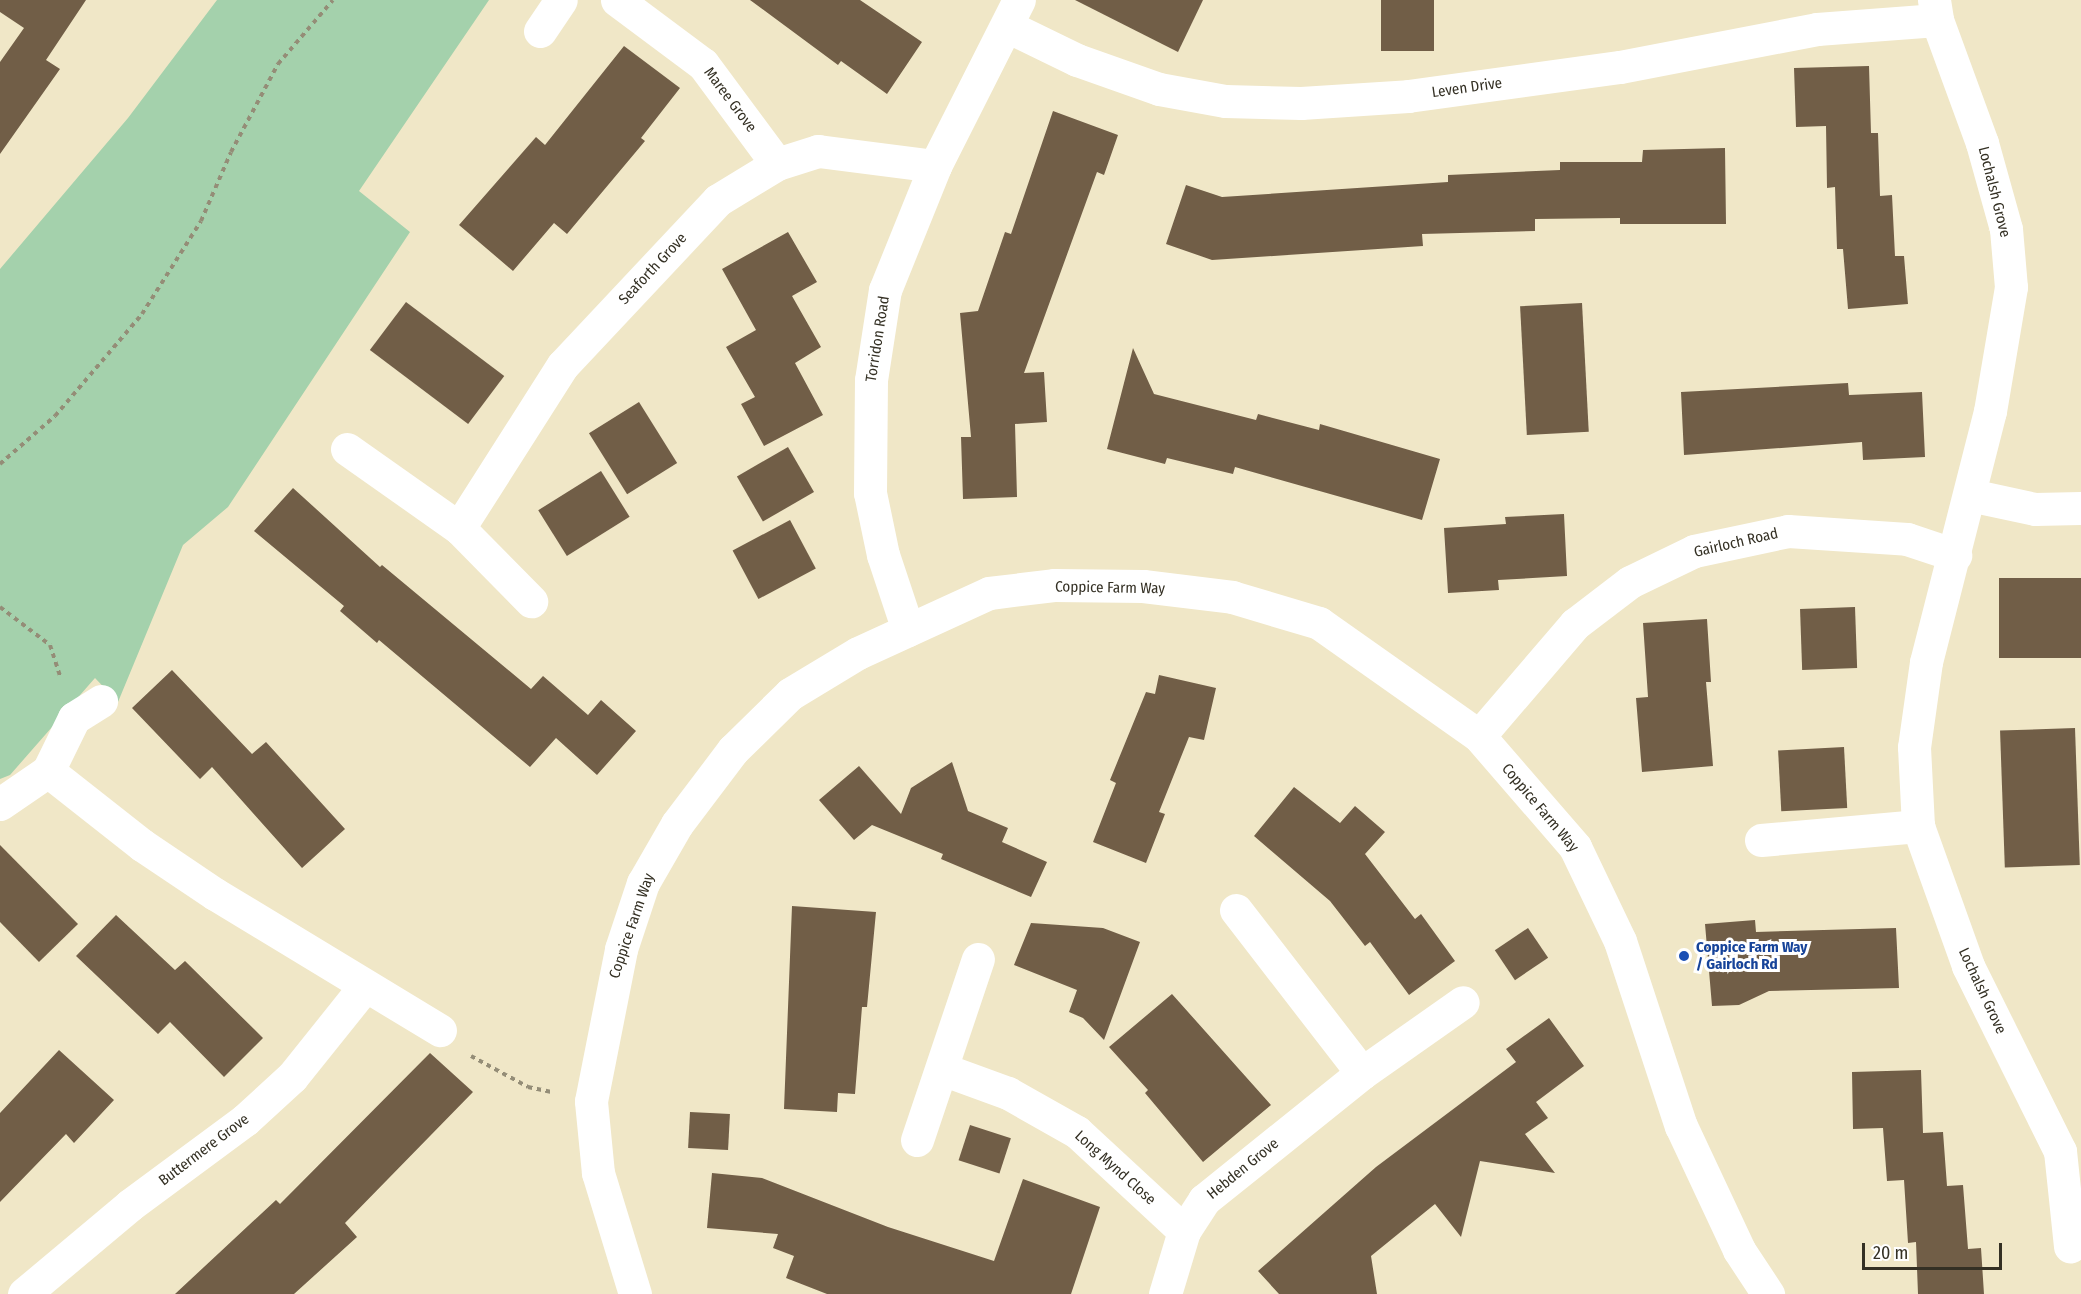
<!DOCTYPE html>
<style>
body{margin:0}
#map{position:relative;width:2081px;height:1294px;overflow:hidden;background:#f0e7c7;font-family:"Fira Sans Condensed",sans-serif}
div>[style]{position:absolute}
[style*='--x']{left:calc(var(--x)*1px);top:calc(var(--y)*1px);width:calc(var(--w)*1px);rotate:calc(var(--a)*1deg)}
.green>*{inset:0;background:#a4d1ac}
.building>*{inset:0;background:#715e47;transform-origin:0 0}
.path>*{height:4px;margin-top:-2px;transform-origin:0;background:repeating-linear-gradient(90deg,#948d77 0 4.5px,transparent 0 9px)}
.street>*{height:33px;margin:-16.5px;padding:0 16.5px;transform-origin:16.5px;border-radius:16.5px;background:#fff}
.dots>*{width:16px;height:16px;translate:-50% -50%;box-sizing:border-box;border:3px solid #fff;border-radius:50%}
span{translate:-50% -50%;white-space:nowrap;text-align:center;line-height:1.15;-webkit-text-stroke:6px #fff;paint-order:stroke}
.street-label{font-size:15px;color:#343024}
.transit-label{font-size:15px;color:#164399;font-weight:700}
.left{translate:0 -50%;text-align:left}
.scale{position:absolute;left:1862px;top:1243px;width:140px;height:27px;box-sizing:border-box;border:3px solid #343024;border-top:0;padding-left:8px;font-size:18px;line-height:21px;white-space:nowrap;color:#343024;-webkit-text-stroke:4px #fff;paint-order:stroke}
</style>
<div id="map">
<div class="green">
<i style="clip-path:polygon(217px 0,489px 0,359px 191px,410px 232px,228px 507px,183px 545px,118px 702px,95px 678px,10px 775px,0 779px,0 269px,128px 118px)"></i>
</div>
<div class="building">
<i style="clip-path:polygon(0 0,86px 0,46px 60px,60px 69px,0 154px,0 62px,24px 28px,0 12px)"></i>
<i style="clip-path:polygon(750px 0,860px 0,922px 42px,887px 94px,841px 61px,838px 65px)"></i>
<i style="clip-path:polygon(1075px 0,1203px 0,1178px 52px)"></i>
<i style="left:1381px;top:0;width:53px;height:51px"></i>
<i style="clip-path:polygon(624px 46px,680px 88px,641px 138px,645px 141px,567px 234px,554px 223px,513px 271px,459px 225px,536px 137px,545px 145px)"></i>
<i style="clip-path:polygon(1869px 66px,1871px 133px,1878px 133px,1880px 196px,1892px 195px,1895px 256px,1904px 256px,1908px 304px,1848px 309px,1843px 249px,1837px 249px,1835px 187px,1827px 188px,1826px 126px,1796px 127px,1794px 68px)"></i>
<i style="clip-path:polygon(1053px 111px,1118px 135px,1104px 175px,1097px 172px,1024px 373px,1044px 372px,1047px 422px,1015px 424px,1017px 497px,963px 499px,961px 437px,971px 437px,960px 313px,978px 311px,1005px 232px,1011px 234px)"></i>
<i style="clip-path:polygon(1725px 148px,1726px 224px,1620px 224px,1620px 218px,1535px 219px,1535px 231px,1422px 234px,1423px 246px,1212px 260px,1166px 244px,1186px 185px,1222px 197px,1448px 182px,1448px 175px,1560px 170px,1560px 162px,1642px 162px,1643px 150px)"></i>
<i style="clip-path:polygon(788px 232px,817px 282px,792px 296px,821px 347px,795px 363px,823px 415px,764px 446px,741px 404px,755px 397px,726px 347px,756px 330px,722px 269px)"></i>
<i style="left:406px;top:302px;width:123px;height:60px;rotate:37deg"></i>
<i style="left:1582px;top:303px;width:129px;height:62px;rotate:87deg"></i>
<i style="clip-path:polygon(1133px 348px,1154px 394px,1256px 420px,1258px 414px,1319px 430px,1320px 424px,1440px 459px,1422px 520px,1235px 467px,1233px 474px,1167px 458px,1165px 464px,1107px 449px)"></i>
<i style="clip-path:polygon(1848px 383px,1849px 395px,1922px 392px,1925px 457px,1863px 460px,1862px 442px,1684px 455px,1681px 392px)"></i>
<i style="left:639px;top:402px;width:72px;height:59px;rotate:58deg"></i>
<i style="left:788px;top:447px;width:52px;height:59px;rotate:60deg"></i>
<i style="left:601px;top:471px;width:54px;height:74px;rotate:58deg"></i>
<i style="clip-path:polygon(293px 488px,380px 567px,382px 565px,531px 689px,543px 676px,588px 715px,601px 700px,636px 731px,597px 775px,556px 738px,530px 767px,379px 640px,377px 643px,340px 611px,344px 606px,254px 531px)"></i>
<i style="clip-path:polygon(1564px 514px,1567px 576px,1498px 580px,1499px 590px,1448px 593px,1444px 528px,1506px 524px,1505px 517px)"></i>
<i style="left:790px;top:520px;width:55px;height:65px;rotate:62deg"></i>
<i style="left:2081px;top:578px;width:80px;height:82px;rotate:90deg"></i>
<i style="left:1855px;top:607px;width:61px;height:55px;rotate:88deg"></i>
<i style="clip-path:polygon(1707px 619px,1711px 682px,1706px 682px,1713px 766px,1642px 772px,1636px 698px,1648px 697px,1643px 623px)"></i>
<i style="clip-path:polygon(172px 670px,252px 754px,266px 742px,345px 829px,302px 868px,212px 767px,200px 779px,132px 708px)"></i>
<i style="clip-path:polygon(1159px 675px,1216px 688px,1204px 740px,1189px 737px,1159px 812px,1165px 814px,1146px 863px,1093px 842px,1116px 783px,1110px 780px,1146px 692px,1155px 694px)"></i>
<i style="left:2075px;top:728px;width:137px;height:75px;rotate:88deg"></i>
<i style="left:1844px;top:747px;width:61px;height:66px;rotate:87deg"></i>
<i style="clip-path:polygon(952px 762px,968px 811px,1008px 828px,1002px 842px,1047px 862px,1031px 897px,941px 859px,943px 854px,872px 825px,854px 840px,819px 800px,859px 766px,901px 814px,911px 788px)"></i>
<i style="clip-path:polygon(1294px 787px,1340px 823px,1355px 806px,1385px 832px,1365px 854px,1415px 919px,1421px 914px,1455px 961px,1409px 995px,1370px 942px,1365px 946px,1330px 901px,1254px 836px)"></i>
<i style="clip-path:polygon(0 845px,78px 924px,39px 962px,0 922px)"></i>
<i style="clip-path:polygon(792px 906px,876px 912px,867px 1007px,862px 1007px,855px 1094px,838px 1093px,837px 1112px,784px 1109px)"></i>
<i style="clip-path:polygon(116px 915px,175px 970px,185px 961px,263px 1038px,224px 1077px,170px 1022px,158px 1034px,76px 956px)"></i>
<i style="clip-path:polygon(1755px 920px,1756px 932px,1896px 928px,1899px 988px,1769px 991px,1739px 1005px,1712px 1006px,1705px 924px)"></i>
<i style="clip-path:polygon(1031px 923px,1103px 928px,1140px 942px,1104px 1040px,1083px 1018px,1069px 1012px,1077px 990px,1014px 965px)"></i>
<i style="left:1528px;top:928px;width:36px;height:40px;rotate:56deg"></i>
<i style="clip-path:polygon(1172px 994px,1271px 1105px,1203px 1162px,1145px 1093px,1148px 1090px,1109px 1047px)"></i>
<i style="clip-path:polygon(1549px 1018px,1584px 1066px,1536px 1102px,1548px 1118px,1525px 1134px,1555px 1173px,1480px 1161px,1461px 1237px,1435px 1204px,1371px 1256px,1377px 1294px,1279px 1294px,1258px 1271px,1376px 1167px,1516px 1062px,1506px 1049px)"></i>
<i style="clip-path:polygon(59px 1050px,114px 1100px,74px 1143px,66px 1134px,0 1202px,0 1113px)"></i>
<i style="clip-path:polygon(430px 1053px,473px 1092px,345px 1223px,357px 1237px,294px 1294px,175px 1294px,276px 1200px,280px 1204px)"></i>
<i style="clip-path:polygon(1921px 1070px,1923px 1133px,1943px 1132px,1947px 1186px,1963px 1185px,1968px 1249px,1981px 1248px,1984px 1294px,1918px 1294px,1916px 1242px,1908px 1243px,1904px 1180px,1887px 1181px,1883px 1128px,1853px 1129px,1852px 1072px)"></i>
<i style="left:690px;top:1112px;width:40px;height:36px;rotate:3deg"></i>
<i style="left:970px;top:1125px;width:43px;height:37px;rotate:18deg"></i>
<i style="clip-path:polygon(712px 1173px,762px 1178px,888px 1227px,994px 1261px,1023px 1179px,1100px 1207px,1071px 1294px,827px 1294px,786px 1278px,794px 1256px,773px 1248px,778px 1234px,707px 1228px)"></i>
</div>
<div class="path">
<i style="--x:0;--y:464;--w:73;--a:-41.1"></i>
<i style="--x:55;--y:416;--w:134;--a:-49.5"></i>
<i style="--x:142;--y:314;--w:110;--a:-57.6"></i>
<i style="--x:201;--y:221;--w:75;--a:-66.5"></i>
<i style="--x:231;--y:152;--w:100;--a:-61.9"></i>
<i style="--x:278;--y:64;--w:84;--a:-49.3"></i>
<i style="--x:0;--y:607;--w:63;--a:37.2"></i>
<i style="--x:50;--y:645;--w:35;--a:72"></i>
<i style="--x:471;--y:1056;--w:65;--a:28.5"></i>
<i style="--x:528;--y:1087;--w:24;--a:12"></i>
</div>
<div class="street">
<i style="--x:617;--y:0;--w:107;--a:36.7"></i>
<i style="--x:703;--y:64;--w:124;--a:53.5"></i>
<i style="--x:1934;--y:0;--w:20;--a:81"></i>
<i style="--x:1937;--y:20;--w:131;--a:69.9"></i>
<i style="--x:1982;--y:143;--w:89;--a:74.4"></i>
<i style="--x:2006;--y:229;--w:58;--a:85.1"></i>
<i style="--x:2011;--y:287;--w:126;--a:99.6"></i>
<i style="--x:1990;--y:411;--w:259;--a:104.3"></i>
<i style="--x:1926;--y:662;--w:86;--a:98"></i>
<i style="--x:1914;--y:747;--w:79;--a:87.1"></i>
<i style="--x:1918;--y:826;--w:149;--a:70.3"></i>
<i style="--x:1968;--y:966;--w:207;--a:63.6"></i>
<i style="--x:2060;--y:1151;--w:96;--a:84"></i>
<i style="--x:1007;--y:26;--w:78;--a:25.9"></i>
<i style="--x:1077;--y:60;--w:87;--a:19.5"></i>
<i style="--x:1159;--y:89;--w:67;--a:10.3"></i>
<i style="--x:1225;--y:101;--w:76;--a:1.5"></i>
<i style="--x:1301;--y:103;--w:107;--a:-3.7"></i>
<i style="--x:1408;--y:96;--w:214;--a:-7.8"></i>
<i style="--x:1620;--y:67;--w:201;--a:-10.9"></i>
<i style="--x:1817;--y:29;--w:120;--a:-4.3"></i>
<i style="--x:540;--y:31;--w:37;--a:-56"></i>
<i style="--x:347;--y:449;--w:137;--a:35.2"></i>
<i style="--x:459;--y:528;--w:103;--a:45.4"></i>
<i style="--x:1970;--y:495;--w:66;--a:12.2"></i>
<i style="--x:2035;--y:509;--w:46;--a:-1.2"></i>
<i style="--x:459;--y:528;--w:193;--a:-57.5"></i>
<i style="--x:563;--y:365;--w:226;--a:-46.8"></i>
<i style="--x:718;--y:200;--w:69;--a:-31.4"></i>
<i style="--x:777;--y:164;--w:43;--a:-17.6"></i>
<i style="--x:818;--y:151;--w:118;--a:7.3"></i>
<i style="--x:908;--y:630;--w:79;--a:-108.4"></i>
<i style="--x:883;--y:555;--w:63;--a:-101.8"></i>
<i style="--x:870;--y:493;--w:113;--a:-89.5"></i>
<i style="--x:871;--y:380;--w:91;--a:-81.2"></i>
<i style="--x:885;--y:290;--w:134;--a:-68"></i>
<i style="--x:935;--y:166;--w:186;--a:-63.2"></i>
<i style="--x:1479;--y:736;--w:148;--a:-49.4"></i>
<i style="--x:1575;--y:624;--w:69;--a:-37.4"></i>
<i style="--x:1630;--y:582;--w:71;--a:-25.8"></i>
<i style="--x:1694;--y:551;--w:96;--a:-12"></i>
<i style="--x:1788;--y:531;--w:119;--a:3.8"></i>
<i style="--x:1907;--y:539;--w:51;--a:18.4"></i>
<i style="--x:48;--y:771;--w:120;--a:38.2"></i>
<i style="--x:142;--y:845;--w:88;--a:33.9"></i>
<i style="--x:215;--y:894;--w:263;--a:31.2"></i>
<i style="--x:0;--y:804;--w:58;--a:-34.5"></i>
<i style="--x:48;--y:771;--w:59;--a:-63.9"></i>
<i style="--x:74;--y:718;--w:32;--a:-32"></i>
<i style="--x:1761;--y:840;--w:158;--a:-5.1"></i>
<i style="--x:1236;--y:910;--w:206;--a:52.3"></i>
<i style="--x:942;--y:1069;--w:70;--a:20"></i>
<i style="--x:1008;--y:1093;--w:79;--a:29.5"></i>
<i style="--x:1077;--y:1132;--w:146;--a:42.8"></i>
<i style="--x:917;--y:1140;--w:191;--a:-71.4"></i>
<i style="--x:24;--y:1294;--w:138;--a:-40"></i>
<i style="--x:130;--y:1205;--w:143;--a:-36.5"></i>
<i style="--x:245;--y:1120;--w:64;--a:-42.5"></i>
<i style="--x:292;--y:1077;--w:117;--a:-51.3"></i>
<i style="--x:635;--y:1294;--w:127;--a:-107"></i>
<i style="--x:598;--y:1173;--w:72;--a:-95.6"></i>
<i style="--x:591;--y:1101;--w:155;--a:-78.8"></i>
<i style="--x:621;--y:949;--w:70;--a:-71.6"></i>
<i style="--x:643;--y:883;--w:68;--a:-60"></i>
<i style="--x:677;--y:824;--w:93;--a:-52.9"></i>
<i style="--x:733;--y:750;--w:80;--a:-44.5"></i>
<i style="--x:790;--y:694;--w:79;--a:-31.1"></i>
<i style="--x:858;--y:653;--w:144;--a:-24.6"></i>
<i style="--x:989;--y:593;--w:65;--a:-7"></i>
<i style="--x:1054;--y:585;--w:89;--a:0.6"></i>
<i style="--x:1143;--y:586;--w:90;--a:7"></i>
<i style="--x:1232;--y:597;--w:91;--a:16.6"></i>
<i style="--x:1319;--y:623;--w:196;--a:35.2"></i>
<i style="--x:1479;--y:736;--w:147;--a:49.1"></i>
<i style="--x:1575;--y:847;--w:104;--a:64.4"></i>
<i style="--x:1620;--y:941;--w:195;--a:71.8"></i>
<i style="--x:1681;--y:1126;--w:137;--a:64.9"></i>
<i style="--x:1739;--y:1250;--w:53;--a:56.6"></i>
<i style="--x:1165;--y:1294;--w:66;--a:-73.2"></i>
<i style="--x:1184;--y:1231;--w:37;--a:-57"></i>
<i style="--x:1204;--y:1200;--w:203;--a:-38.8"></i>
<i style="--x:1362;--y:1073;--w:123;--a:-35.1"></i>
</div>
<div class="dots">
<i style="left:1684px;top:956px;background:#1a4fb4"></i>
</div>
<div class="street-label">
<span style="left:1467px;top:88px;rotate:-8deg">Leven Drive</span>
<span style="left:730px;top:100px;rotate:53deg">Maree Grove</span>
<span style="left:1994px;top:192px;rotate:76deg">Lochalsh Grove</span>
<span style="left:653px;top:269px;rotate:-47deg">Seaforth Grove</span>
<span style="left:878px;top:339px;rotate:-81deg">Torridon Road</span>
<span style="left:1736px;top:543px;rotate:-13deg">Gairloch Road</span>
<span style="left:1110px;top:588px;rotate:1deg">Coppice Farm Way</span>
<span style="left:1540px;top:808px;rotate:50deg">Coppice Farm Way</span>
<span style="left:632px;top:926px;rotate:-71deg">Coppice Farm Way</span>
<span style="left:1982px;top:991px;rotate:65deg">Lochalsh Grove</span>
<span style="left:204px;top:1150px;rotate:-37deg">Buttermere Grove</span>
<span style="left:1115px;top:1168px;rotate:42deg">Long Mynd Close</span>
<span style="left:1243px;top:1169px;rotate:-39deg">Hebden Grove</span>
</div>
<div class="transit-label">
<span class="left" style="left:1696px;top:956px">Coppice Farm Way<br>/ Gairloch Rd</span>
</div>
<div class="scale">20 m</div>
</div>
